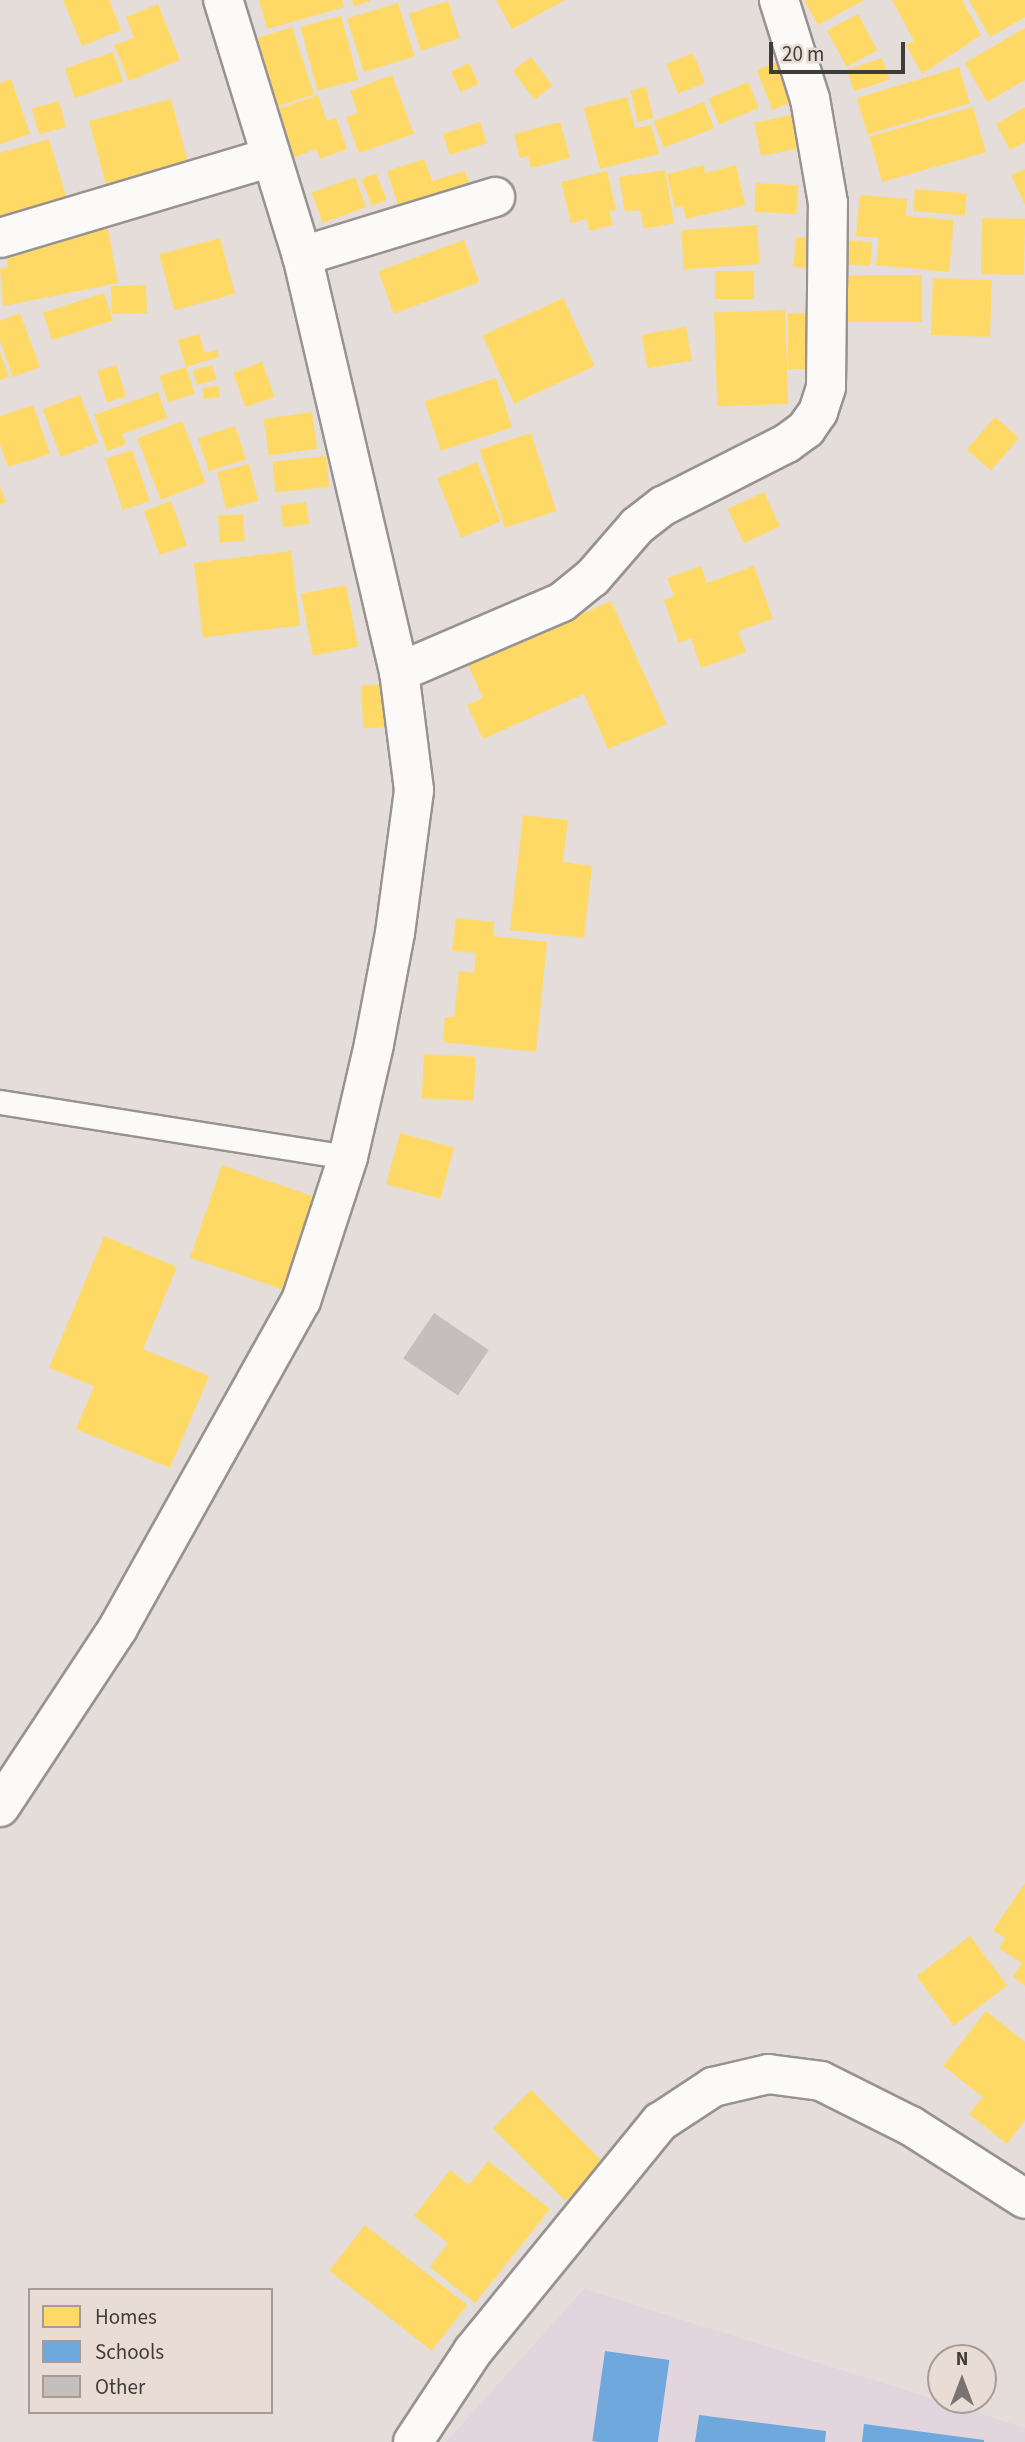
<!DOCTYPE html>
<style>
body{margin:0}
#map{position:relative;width:1025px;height:2442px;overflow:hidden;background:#e4ddda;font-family:"Source Sans 3",sans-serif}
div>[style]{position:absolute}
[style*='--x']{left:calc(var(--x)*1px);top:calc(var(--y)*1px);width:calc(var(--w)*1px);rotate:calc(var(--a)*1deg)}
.education>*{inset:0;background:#e2d5dd}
.homes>*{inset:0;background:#ffd966;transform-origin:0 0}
.schools>*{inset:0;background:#6fa8dc;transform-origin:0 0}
.building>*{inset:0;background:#c4bebc;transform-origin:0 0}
.roads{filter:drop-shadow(2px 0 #989290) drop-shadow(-2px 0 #989290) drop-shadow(0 2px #989290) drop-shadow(0 -2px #989290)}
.service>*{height:23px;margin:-11.5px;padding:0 11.5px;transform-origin:11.5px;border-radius:11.5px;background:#fbfaf9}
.minor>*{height:38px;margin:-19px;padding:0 19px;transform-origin:19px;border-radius:19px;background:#fbfaf9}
span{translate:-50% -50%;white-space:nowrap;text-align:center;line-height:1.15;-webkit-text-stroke:7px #e9dcd5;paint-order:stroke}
.legend{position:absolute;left:28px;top:2288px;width:245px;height:126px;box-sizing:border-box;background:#e9dcd5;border:2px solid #a59c97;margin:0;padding:9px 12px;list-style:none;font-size:21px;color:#403c39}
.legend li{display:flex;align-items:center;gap:14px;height:35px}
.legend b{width:35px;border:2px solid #a59c97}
.north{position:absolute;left:927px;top:2344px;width:70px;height:70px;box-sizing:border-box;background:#e9dcd5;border:2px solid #a59c97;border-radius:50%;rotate:0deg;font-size:19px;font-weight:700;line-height:28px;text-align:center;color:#403c39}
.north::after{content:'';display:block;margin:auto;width:24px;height:32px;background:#797471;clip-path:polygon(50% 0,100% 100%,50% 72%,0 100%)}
.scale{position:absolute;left:769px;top:42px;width:136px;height:32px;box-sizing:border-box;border:4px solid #403c39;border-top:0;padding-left:9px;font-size:21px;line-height:24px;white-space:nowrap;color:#403c39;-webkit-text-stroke:5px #e9dcd5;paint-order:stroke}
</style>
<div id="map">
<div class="education">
<i style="clip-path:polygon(584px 2289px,1025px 2428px,1025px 2442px,446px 2442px)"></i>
</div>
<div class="homes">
<i style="clip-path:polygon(63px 0,109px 0,121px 30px,82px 46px)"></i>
<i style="clip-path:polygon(259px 0,342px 0,344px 7px,267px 29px)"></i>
<i style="clip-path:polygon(352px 0,370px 0,370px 1px,354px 6px)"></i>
<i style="clip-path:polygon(496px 0,565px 0,512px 29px)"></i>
<i style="clip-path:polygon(804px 0,864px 0,818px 25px)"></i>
<i style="clip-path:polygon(892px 0,962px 0,981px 35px,922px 74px,906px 45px,914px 41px)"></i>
<i style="clip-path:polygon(969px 0,1025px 0,1025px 17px,990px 37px)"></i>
<i style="left:448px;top:1px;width:39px;height:41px;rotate:72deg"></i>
<i style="left:398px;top:3px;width:56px;height:53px;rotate:73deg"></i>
<i style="clip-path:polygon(158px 4px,180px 60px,129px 81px,114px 45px,134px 38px,126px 17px)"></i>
<i style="left:858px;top:14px;width:41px;height:35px;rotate:62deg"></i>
<i style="left:341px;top:16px;width:66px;height:42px;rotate:75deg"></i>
<i style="left:292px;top:27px;width:71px;height:52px;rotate:72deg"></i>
<i style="clip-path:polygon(1025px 28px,1025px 80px,987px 102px,965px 63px)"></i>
<i style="left:113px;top:52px;width:31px;height:51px;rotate:71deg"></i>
<i style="left:693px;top:53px;width:32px;height:29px;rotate:68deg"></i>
<i style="left:531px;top:57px;width:36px;height:23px;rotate:53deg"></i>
<i style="left:789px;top:57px;width:43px;height:35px;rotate:68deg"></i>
<i style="left:882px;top:58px;width:23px;height:37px;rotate:72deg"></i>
<i style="left:469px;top:63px;width:23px;height:20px;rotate:65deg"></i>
<i style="left:959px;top:67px;width:38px;height:107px;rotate:73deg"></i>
<i style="clip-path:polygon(392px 75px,414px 134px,359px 153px,346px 117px,358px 113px,350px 91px)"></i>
<i style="clip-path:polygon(11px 79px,30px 134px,0 144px,0 83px)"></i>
<i style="left:748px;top:82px;width:28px;height:43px;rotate:67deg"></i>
<i style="left:646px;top:87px;width:32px;height:16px;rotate:77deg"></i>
<i style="clip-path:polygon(318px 95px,327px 121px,336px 118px,347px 149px,320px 159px,316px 149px,282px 162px,264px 114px)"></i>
<i style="clip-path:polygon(627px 97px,635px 128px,651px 125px,659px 154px,600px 169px,584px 108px)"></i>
<i style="left:171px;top:99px;width:77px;height:85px;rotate:75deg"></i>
<i style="left:59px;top:101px;width:27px;height:28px;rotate:75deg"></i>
<i style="left:704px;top:102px;width:28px;height:54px;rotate:69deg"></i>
<i style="left:973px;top:107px;width:47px;height:108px;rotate:74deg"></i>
<i style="clip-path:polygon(1025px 107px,1025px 142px,1010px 150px,996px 124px)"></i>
<i style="left:805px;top:112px;width:34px;height:52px;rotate:78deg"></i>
<i style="left:480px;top:122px;width:22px;height:39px;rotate:72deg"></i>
<i style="clip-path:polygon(560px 122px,570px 158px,531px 168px,528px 156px,520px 158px,514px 134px)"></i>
<i style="clip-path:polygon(49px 139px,70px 210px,0 230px,0 153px)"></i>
<i style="clip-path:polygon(424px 159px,432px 181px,465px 171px,474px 197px,403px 220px,387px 171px)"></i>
<i style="clip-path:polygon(704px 165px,705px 173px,736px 165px,745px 205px,686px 219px,683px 206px,675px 208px,667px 174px)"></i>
<i style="clip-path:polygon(1025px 169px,1025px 205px,1011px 175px)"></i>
<i style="clip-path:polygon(665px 170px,674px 223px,644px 229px,640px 210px,625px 212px,619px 177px)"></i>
<i style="clip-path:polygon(607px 171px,616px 210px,609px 211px,613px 225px,589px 231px,587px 219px,571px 223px,561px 182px)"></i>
<i style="left:376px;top:173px;width:29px;height:16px;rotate:68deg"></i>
<i style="left:355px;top:177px;width:32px;height:46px;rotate:70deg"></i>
<i style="left:756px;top:183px;width:42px;height:29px;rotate:3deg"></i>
<i style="left:915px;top:189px;width:52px;height:22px;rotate:5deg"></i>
<i style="clip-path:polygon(860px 195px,907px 199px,906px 216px,954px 220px,949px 272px,876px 265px,879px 238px,856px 236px)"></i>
<i style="left:982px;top:218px;width:43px;height:56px;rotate:1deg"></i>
<i style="clip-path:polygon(107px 224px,118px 283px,3px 306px,0 269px,8px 267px,4px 245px)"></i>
<i style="left:757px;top:225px;width:39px;height:76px;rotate:86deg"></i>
<i style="left:796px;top:237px;width:24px;height:30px;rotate:5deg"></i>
<i style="left:220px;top:238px;width:58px;height:63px;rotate:75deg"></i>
<i style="left:464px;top:240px;width:45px;height:91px;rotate:70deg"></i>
<i style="left:845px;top:240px;width:27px;height:24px;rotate:4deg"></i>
<i style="left:715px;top:271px;width:39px;height:28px"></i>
<i style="left:845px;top:275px;width:77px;height:47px"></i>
<i style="left:933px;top:278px;width:59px;height:57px;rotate:2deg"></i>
<i style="left:146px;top:285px;width:28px;height:35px;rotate:88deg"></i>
<i style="left:104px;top:293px;width:29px;height:64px;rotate:72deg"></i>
<i style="left:563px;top:298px;width:75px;height:89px;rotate:65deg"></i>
<i style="left:785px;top:310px;width:94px;height:71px;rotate:88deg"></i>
<i style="clip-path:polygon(20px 313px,40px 367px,13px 377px,0 341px,0 321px)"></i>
<i style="left:788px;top:313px;width:32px;height:56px"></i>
<i style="left:686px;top:327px;width:34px;height:45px;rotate:80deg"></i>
<i style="clip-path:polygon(199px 334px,205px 353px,217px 350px,219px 357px,186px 367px,178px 340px)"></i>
<i style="clip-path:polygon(0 352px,9px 377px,0 380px)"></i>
<i style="left:262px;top:362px;width:37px;height:31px;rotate:70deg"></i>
<i style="left:116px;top:365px;width:33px;height:20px;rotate:72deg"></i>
<i style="left:212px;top:365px;width:15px;height:20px;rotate:74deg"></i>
<i style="left:186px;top:367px;width:28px;height:28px;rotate:72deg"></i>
<i style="left:496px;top:378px;width:52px;height:75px;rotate:72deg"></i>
<i style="clip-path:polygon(218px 385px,220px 397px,204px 399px,203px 388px)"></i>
<i style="clip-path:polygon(158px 392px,167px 418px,122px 434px,126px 444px,107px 451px,94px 415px)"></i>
<i style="left:80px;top:395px;width:51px;height:40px;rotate:69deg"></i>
<i style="clip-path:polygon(33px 405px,50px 454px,8px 467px,0 444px,0 416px)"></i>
<i style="left:312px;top:412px;width:37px;height:49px;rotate:82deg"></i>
<i style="left:995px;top:417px;width:32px;height:43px;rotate:41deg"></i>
<i style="left:182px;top:421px;width:66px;height:48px;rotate:69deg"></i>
<i style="left:235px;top:426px;width:35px;height:39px;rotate:72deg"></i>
<i style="left:531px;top:433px;width:82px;height:54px;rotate:72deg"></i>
<i style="left:132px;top:450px;width:54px;height:28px;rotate:71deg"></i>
<i style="left:326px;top:456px;width:31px;height:54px;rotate:84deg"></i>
<i style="left:477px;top:462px;width:64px;height:43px;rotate:68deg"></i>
<i style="left:249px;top:464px;width:38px;height:33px;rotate:76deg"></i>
<i style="clip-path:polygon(0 486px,6px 502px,0 505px)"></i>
<i style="left:764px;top:492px;width:38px;height:40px;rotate:65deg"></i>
<i style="left:171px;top:501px;width:47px;height:29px;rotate:70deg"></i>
<i style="left:306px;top:502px;width:22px;height:26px;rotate:82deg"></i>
<i style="left:243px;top:514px;width:27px;height:25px;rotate:86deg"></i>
<i style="left:291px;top:551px;width:75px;height:98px;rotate:83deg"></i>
<i style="clip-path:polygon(701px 566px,707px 583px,754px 566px,773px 619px,738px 631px,746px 652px,701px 668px,691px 638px,679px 643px,664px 600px,674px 596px,667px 578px)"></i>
<i style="left:346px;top:585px;width:63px;height:46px;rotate:79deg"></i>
<i style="clip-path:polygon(611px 601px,667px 724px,608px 749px,584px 694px,483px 739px,467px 705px,483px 698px,468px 665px)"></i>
<i style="left:388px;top:684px;width:43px;height:27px;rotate:87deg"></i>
<i style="clip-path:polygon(523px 815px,568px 820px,563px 862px,592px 866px,584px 938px,510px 930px)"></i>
<i style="clip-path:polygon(456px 918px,494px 922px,493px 936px,547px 942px,536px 1052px,443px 1042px,445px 1017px,454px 1017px,459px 971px,474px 973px,476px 953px,452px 951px)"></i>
<i style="left:424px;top:1054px;width:52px;height:44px;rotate:3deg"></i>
<i style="left:400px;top:1133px;width:56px;height:53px;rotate:15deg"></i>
<i style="left:222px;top:1165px;width:107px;height:98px;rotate:19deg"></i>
<i style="clip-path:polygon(104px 1236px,177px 1267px,143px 1349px,209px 1376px,170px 1468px,76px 1429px,94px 1386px,49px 1368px)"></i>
<i style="clip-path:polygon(1025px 1883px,1025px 1986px,1013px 1977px,1022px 1963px,999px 1948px,1005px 1938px,993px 1930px)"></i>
<i style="left:970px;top:1936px;width:62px;height:67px;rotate:53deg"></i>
<i style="clip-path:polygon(986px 2011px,1025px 2042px,1025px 2120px,1007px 2144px,969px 2114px,983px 2097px,943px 2066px)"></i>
<i style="left:531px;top:2090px;width:103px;height:54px;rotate:45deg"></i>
<i style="clip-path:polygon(488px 2161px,550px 2209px,475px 2303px,430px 2267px,448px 2243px,414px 2216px,450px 2170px,469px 2185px)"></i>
<i style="left:365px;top:2225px;width:130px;height:58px;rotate:38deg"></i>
</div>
<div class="schools">
<i style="left:605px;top:2351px;width:65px;height:91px;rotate:8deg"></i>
<i style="clip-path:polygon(699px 2415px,826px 2431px,825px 2442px,695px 2442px)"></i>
<i style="clip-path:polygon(864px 2424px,984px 2440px,984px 2442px,862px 2442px)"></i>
</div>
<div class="building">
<i style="left:434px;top:1313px;width:66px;height:55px;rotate:34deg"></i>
</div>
<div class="roads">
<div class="service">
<i style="--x:0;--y:1102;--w:352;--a:9"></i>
</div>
<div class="minor">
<i style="--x:0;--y:238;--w:280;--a:-16.6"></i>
<i style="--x:302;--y:256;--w:202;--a:-17"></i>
<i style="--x:399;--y:672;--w:177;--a:-23.2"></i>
<i style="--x:562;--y:602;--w:38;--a:-39"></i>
<i style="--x:592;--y:578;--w:69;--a:-49.1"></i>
<i style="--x:637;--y:526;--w:33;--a:-38"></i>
<i style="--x:663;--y:506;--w:139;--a:-26.9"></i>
<i style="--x:787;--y:443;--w:24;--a:-36"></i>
<i style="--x:806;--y:429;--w:21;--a:-55"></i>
<i style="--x:818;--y:412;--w:26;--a:-72"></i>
<i style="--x:826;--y:387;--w:184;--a:-89.4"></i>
<i style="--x:828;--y:203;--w:106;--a:-99.8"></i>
<i style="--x:810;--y:99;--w:104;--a:-107.4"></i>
<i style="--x:0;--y:1807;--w:214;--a:-56.6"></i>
<i style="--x:118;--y:1628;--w:375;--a:-60.8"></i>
<i style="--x:301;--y:1301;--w:151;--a:-71.9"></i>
<i style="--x:348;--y:1157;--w:116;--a:-77"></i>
<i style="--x:374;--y:1044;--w:113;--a:-79.3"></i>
<i style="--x:395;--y:933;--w:144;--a:-82.4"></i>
<i style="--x:414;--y:790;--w:119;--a:-97.2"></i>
<i style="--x:399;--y:672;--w:427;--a:-103.1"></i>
<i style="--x:302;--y:256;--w:268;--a:-107.1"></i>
<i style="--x:413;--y:2442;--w:109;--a:-56.6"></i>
<i style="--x:473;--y:2351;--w:296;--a:-50.8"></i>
<i style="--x:660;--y:2122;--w:64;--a:-33.4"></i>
<i style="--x:713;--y:2087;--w:57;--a:-13.3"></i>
<i style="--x:768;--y:2074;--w:53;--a:7.5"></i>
<i style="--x:821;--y:2081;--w:101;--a:26.6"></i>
<i style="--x:911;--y:2126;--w:135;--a:32.6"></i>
</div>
</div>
<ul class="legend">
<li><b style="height:19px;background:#ffd966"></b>Homes</li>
<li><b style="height:19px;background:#6fa8dc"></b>Schools</li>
<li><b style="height:19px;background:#c4bebc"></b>Other</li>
</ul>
<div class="north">N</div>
<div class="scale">20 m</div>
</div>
